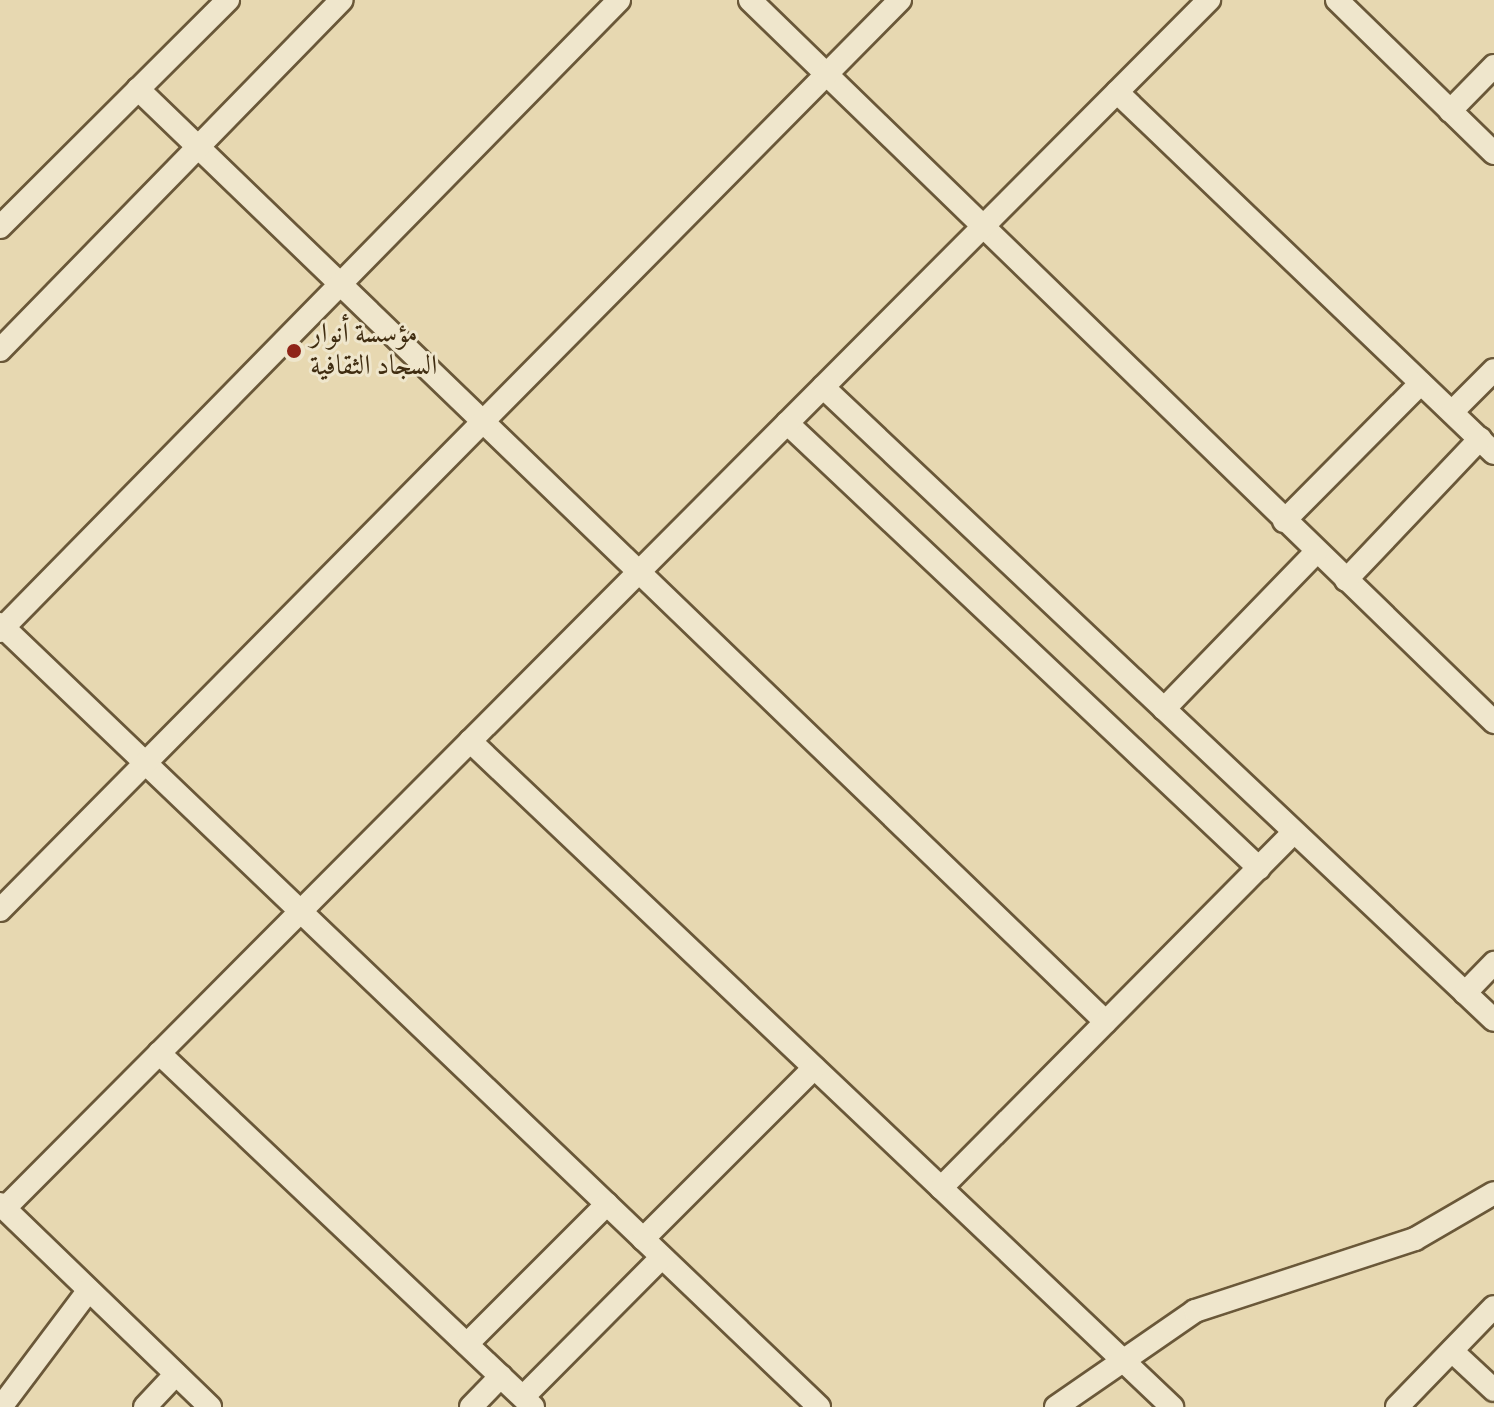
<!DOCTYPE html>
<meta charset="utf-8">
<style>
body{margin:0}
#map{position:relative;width:1494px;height:1407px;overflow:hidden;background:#e7d8b1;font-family:"Sorts Mill Goudy",Amiri,serif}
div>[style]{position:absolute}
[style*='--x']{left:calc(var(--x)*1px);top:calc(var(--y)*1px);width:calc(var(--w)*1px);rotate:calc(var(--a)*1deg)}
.roads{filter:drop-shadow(2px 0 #6a5839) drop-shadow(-2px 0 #6a5839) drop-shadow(0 2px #6a5839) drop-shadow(0 -2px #6a5839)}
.street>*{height:22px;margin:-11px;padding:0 11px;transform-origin:11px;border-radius:11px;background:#efe6cc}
.dots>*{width:22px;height:22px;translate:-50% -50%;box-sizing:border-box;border:4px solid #efe6cc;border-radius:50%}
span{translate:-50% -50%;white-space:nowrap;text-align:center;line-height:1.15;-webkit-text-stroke:6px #efe6cc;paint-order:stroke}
.poi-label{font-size:28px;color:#402d11}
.left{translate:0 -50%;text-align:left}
</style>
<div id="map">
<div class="roads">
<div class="street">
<i style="--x:750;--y:0;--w:1037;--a:44.14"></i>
<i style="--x:1337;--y:0;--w:219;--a:44.3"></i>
<i style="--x:138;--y:89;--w:1344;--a:43.95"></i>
<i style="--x:1117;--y:92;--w:522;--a:43.76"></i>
<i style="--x:1450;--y:111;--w:63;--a:-45.6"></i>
<i style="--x:0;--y:227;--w:322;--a:-44.9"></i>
<i style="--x:0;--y:350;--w:489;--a:-45.7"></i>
<i style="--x:823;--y:387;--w:922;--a:43.33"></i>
<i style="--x:1452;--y:412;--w:59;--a:-45"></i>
<i style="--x:787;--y:423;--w:649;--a:43.31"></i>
<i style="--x:1284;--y:521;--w:194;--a:-45.2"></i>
<i style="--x:1346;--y:580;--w:195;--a:-46.5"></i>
<i style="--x:0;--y:624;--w:1133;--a:43.71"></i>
<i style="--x:0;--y:631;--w:884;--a:-45.55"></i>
<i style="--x:1164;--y:709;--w:219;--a:-45.9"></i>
<i style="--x:470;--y:741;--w:968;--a:43.49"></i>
<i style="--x:0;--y:910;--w:1280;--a:-45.32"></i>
<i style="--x:1465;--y:993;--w:42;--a:-46"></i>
<i style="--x:159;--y:1053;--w:515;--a:43.43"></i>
<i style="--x:941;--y:1188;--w:501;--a:-45.24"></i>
<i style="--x:0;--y:1204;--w:292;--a:44"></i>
<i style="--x:5;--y:1208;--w:1706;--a:-45.1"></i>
<i style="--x:643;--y:1239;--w:242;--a:-45"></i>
<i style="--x:467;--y:1344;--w:198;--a:-45"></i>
<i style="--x:1452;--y:1351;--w:57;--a:42.9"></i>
<i style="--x:523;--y:1397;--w:197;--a:-45.2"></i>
<i style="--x:1;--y:1407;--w:146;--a:-53.1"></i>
<i style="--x:145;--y:1407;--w:45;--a:-46.8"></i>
<i style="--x:471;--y:1407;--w:43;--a:-45.9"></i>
<i style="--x:1056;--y:1407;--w:169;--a:-34.6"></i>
<i style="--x:1195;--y:1311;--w:231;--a:-18.1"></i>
<i style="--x:1415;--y:1239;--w:91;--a:-30.2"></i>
<i style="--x:1397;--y:1407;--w:139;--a:-45.9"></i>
</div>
</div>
<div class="dots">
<i style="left:294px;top:351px;background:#8f2418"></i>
</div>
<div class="poi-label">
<span class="left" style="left:310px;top:351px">مؤسسة أنوار<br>السجاد الثقافية</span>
</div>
</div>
